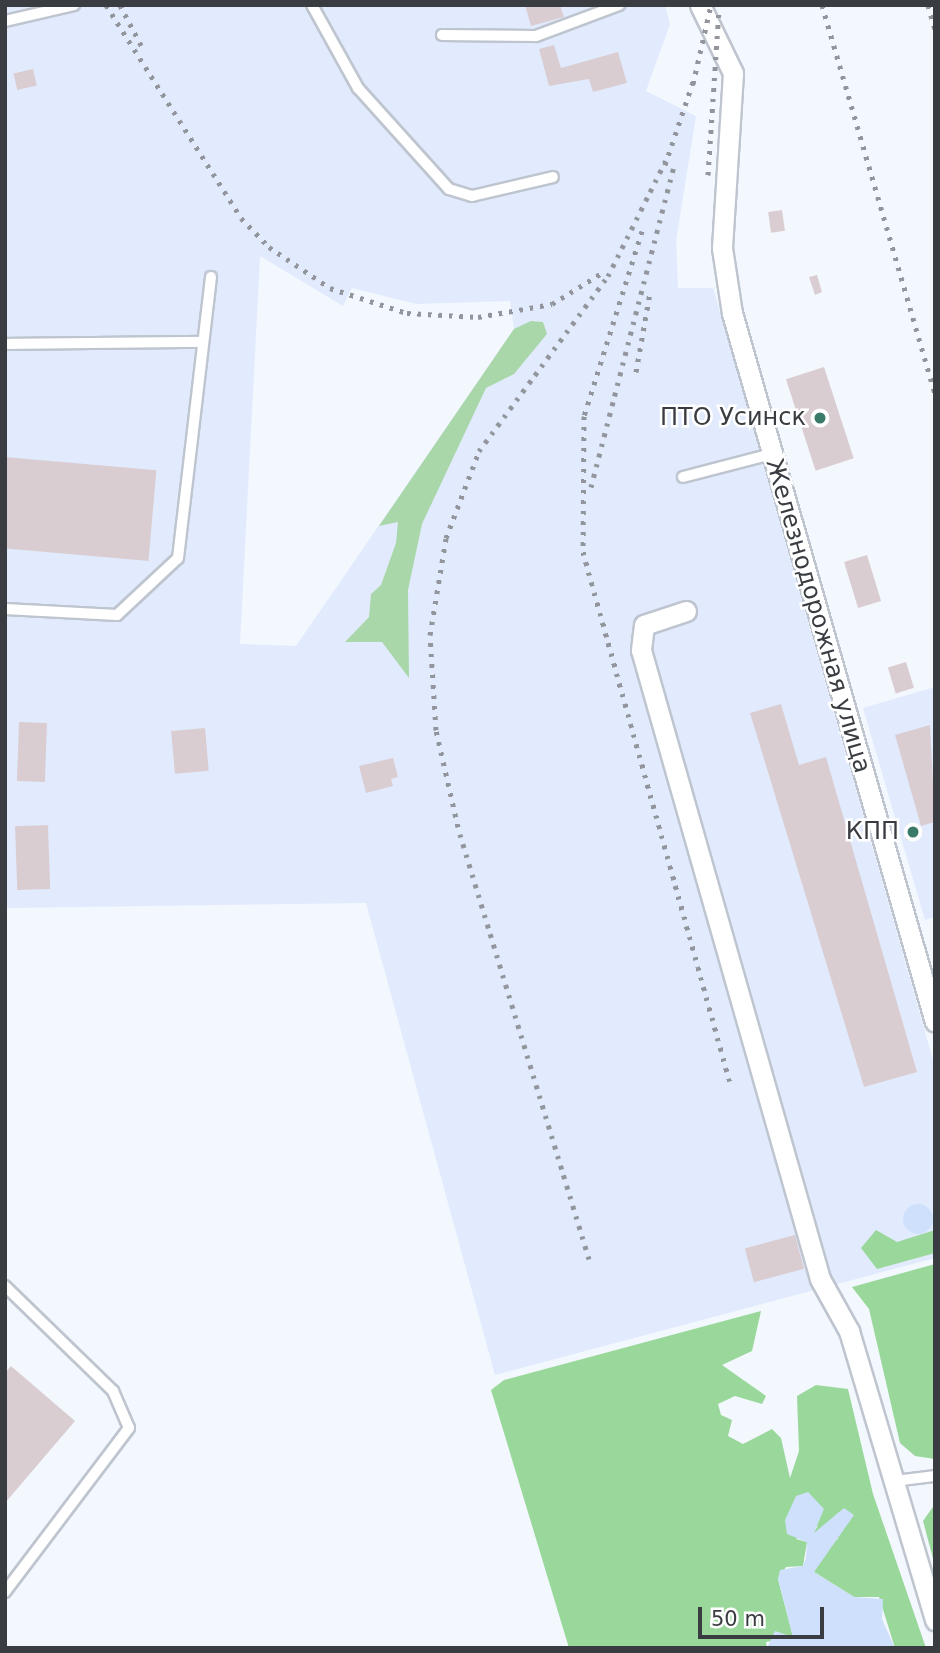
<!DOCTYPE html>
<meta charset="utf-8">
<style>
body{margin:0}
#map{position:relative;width:940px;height:1653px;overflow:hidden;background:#f3f7fe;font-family:"DejaVu Sans",sans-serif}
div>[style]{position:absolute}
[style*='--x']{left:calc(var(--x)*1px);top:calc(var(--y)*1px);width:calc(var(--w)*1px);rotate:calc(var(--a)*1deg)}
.built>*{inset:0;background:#e1ebfd}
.green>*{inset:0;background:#a9d7a9}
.forest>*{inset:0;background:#99d89a}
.water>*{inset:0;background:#cee0fc}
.round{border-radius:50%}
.building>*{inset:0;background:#dacdd1;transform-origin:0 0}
.roads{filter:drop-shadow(2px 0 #bec5cf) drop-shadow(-2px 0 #bec5cf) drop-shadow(0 2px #bec5cf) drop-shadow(0 -2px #bec5cf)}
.lane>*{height:10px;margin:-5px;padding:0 5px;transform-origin:5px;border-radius:5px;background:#fff}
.street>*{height:19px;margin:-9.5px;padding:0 9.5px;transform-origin:9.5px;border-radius:9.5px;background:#fff}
.rail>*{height:5px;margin-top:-2.5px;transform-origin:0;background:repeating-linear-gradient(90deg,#92959b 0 3.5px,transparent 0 10.5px)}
.dots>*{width:19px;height:19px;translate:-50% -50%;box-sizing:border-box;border:4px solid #fff;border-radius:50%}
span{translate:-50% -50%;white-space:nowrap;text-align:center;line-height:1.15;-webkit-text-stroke:5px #fff;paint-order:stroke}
.poi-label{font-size:24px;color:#393c40}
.right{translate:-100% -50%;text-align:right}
.street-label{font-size:24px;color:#393c40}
.frame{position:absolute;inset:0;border:7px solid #393c40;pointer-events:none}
.scale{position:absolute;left:698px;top:1607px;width:126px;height:32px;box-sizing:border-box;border:4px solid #393c40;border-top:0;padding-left:9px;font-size:21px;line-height:24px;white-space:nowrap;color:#393c40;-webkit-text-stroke:5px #fff;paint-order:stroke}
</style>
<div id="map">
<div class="built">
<i style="clip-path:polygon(evenodd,5px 5px,665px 5px,670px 24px,646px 91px,696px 116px,676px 241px,678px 288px,713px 288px,935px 1067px,935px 1258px,495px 1375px,366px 903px,5px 908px,5px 5px,260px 256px,343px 306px,352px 288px,416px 304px,510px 301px,514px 329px,296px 646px,240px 644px,260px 256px)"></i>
<i style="clip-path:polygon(935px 687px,935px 917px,925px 920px,863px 708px)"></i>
</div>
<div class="green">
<i style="clip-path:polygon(531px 321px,543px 322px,547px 334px,514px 374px,486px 388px,422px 524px,408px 590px,409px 678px,382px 642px,345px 642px,369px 617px,371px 594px,381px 585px,396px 543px,398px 522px,379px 526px,514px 329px)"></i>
</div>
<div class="forest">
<i style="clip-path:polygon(876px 1230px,897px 1242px,935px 1230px,935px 1253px,877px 1269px,861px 1248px)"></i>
<i style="clip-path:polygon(935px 1264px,935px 1459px,915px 1456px,900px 1443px,869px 1309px,852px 1287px)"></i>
<i style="clip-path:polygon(761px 1311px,752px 1351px,722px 1365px,766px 1396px,762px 1404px,735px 1396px,718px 1404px,721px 1415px,732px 1420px,728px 1436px,743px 1444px,772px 1429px,781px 1438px,790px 1478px,799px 1451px,797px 1396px,816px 1385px,848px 1389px,873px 1494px,926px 1648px,895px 1648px,879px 1597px,854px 1597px,814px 1572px,828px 1544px,838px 1539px,838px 1513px,820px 1532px,813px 1533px,818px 1526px,796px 1539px,807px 1542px,803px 1566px,786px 1567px,778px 1579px,793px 1637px,766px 1642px,767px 1648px,569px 1648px,491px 1390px,504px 1380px)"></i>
<i style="clip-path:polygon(935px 1504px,935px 1566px,923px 1521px)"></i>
</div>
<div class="water">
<i class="round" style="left:903px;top:1204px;width:30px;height:30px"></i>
<i style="clip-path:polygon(808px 1492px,824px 1509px,814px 1533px,844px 1508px,854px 1515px,814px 1572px,854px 1597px,883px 1599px,882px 1619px,895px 1648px,767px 1648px,775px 1631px,793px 1637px,778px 1579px,780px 1570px,803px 1566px,806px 1558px,807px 1542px,787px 1534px,785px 1520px,796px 1496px)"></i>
</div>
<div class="building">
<i style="clip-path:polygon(525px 5px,560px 5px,564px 17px,531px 26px)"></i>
<i style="clip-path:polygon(554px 45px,561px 68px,618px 52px,627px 83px,593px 92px,589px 79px,549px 86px,539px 49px)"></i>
<i style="left:33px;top:69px;width:17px;height:20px;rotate:77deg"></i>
<i style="left:782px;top:210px;width:21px;height:14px;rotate:82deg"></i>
<i style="clip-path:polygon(817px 275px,822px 292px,815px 295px,809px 277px)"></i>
<i style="left:824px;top:367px;width:96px;height:40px;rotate:72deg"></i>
<i style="left:5px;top:457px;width:152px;height:91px;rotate:5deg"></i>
<i style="left:867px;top:555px;width:48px;height:24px;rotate:73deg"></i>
<i style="left:906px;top:662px;width:27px;height:19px;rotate:73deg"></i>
<i style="clip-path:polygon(781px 704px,799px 765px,826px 757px,917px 1072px,864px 1087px,750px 713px)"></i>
<i style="left:19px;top:722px;width:28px;height:59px;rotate:2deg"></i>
<i style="clip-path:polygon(930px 725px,935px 822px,921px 826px,895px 735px)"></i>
<i style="left:205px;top:728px;width:43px;height:34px;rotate:85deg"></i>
<i style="clip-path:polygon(393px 758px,398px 777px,391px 779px,393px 786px,366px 793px,359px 766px)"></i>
<i style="left:48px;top:825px;width:64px;height:33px;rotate:88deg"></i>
<i style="left:920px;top:826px;width:8px;height:18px;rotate:67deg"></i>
<i style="left:795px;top:1235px;width:35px;height:52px;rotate:75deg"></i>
<i style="clip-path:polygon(11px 1366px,75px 1421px,5px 1503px,5px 1373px)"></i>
</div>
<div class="roads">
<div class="lane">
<i style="--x:312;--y:5;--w:95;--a:61"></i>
<i style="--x:358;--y:88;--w:136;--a:48"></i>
<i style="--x:449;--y:189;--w:24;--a:17"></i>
<i style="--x:472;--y:196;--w:83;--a:-13.2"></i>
<i style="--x:5;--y:21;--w:71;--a:-13.1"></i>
<i style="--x:442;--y:35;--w:94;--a:0.6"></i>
<i style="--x:536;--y:36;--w:89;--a:-20.5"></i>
<i style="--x:5;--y:344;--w:198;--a:-0.6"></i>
<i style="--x:683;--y:477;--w:92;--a:-14.5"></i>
<i style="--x:5;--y:609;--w:112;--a:3.1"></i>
<i style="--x:117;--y:615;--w:83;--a:-43.1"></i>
<i style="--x:178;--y:558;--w:283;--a:-83.3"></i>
<i style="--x:5;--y:1286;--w:151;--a:44.2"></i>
<i style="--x:113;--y:1391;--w:40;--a:66.6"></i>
<i style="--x:129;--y:1428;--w:206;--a:127.1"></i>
<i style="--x:894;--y:1481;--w:41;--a:-7"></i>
</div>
<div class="street">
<i style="--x:700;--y:5;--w:76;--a:64.1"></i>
<i style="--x:733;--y:73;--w:175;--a:93.6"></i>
<i style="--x:722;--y:248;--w:66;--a:81.3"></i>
<i style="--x:732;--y:313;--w:737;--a:74.02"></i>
<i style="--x:686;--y:611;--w:44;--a:161.6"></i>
<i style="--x:644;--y:625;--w:25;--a:97"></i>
<i style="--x:641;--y:650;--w:654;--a:74.11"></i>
<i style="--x:820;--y:1279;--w:60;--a:60.9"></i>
<i style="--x:849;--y:1331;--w:302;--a:73.4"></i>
</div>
</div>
<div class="rail">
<i style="--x:106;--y:5;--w:252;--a:57.6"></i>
<i style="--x:241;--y:218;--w:40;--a:46"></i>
<i style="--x:269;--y:247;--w:73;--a:33.9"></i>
<i style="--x:330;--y:288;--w:81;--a:18"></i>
<i style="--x:407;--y:313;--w:71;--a:3.2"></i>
<i style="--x:478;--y:317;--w:75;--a:-10"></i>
<i style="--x:552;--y:304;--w:57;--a:-32"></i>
<i style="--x:120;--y:5;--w:47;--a:62.4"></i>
<i style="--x:822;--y:5;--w:406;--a:73.8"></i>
<i style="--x:928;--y:5;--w:25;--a:74"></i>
<i style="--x:693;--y:84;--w:81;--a:-77.2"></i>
<i style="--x:665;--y:165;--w:94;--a:-71.4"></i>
<i style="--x:708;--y:175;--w:166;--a:-86.2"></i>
<i style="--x:642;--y:231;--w:194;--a:107.4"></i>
<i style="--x:584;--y:416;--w:136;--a:90.4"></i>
<i style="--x:583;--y:552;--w:551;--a:74.53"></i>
<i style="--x:636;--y:372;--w:80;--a:-80"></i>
<i style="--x:591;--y:487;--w:336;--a:-75.5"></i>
<i style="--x:589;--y:1259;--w:451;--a:-106.9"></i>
<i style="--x:458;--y:827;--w:99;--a:-102.8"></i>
<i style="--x:436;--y:730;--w:95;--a:-93.6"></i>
<i style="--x:430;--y:635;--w:98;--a:-80.6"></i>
<i style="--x:446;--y:538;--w:93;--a:-69.2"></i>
<i style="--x:479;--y:451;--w:217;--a:-53.6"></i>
<i style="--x:608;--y:276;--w:134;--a:-63.4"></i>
</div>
<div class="dots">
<i style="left:820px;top:418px;background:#3a7a69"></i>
<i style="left:913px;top:832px;background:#3a7a69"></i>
</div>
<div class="poi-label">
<span class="right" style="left:806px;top:418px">ПТО Усинск</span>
<span class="right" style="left:899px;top:832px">КПП</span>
</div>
<div class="street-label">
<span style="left:818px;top:616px;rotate:74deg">Железнодорожная улица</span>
</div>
<div class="frame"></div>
<div class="scale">50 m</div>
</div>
